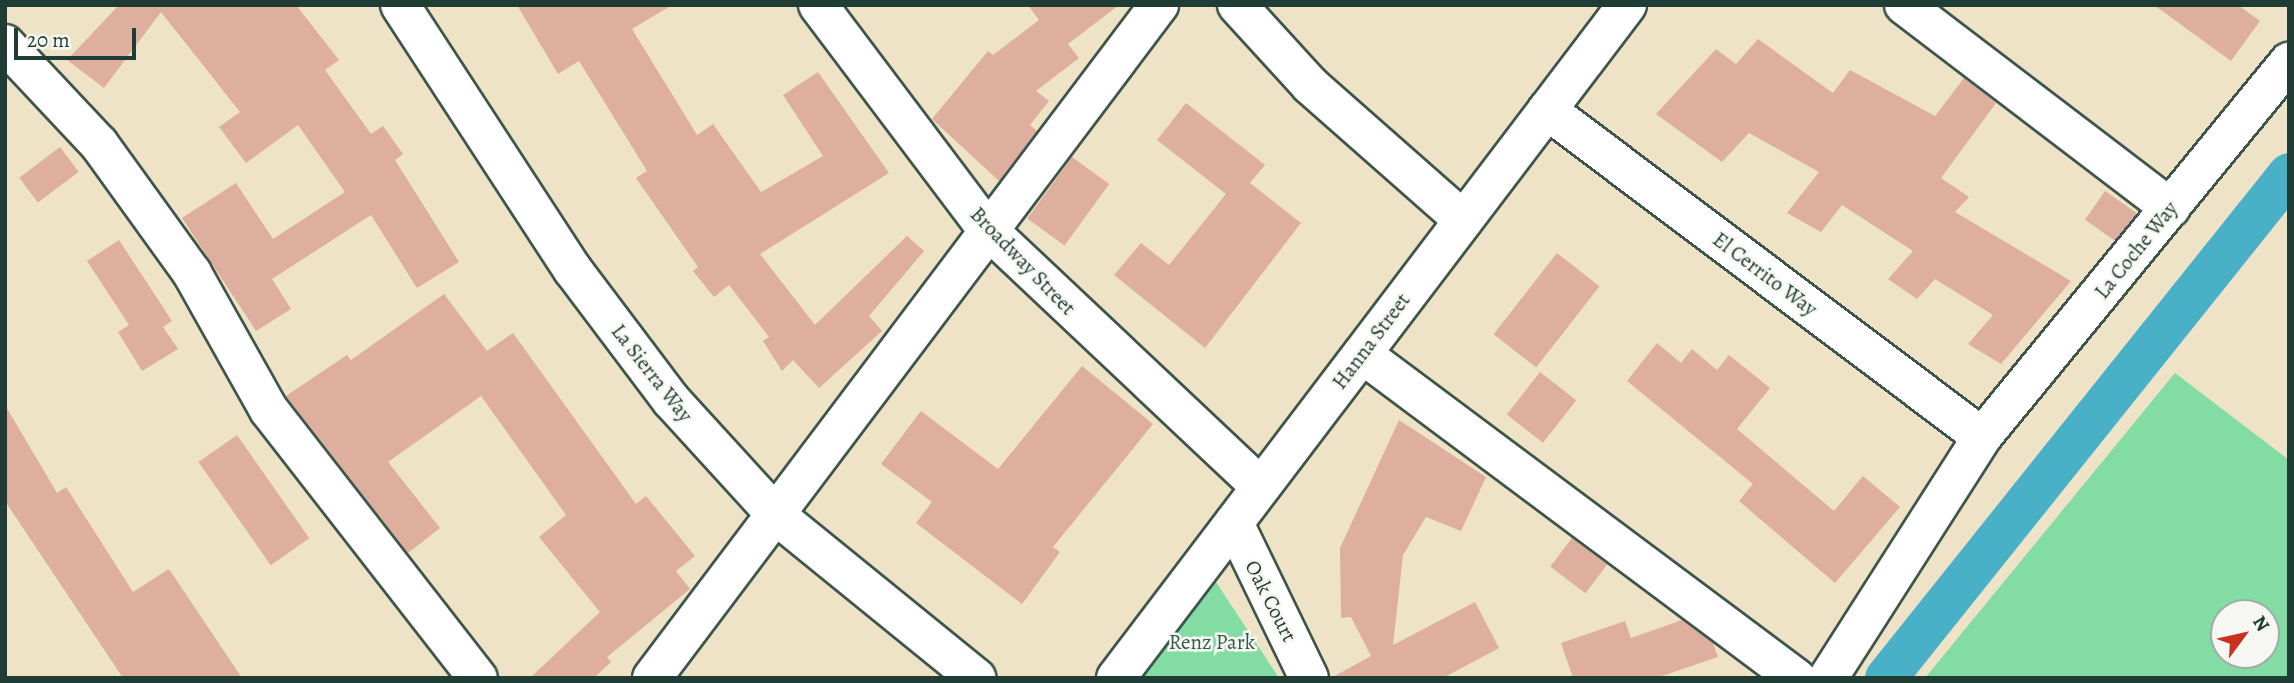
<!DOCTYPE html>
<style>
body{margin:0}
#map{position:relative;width:2294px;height:683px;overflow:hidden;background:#eee3c6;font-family:Alegreya,serif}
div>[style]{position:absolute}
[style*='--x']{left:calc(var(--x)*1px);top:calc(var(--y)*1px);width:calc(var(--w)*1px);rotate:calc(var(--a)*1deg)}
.green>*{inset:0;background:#82dca3}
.canal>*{height:42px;margin:-21px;padding:0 21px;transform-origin:21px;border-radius:21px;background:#48b0c7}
.building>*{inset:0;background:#deaf9e;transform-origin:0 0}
.roads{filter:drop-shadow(2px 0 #3e564a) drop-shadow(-2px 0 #3e564a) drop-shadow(0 2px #3e564a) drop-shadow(0 -2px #3e564a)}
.minor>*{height:38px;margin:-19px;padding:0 19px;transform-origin:19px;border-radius:19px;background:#fff}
span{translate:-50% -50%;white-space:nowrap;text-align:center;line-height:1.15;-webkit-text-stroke:5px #f6f6f2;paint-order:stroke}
.street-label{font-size:21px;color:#1f3d34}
.park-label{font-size:21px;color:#335d4a}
.frame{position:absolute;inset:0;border:7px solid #1f3d34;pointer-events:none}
.north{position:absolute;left:2210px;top:599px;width:70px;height:70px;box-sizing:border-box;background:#f6f6f2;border:2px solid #a0aca6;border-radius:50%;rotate:57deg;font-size:19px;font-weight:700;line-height:28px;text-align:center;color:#1f3d34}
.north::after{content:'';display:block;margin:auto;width:24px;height:32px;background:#c8321e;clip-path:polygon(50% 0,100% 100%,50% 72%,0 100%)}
.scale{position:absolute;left:14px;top:28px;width:122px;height:32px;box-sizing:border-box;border:4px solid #1f3d34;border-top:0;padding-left:9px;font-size:21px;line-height:24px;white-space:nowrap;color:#1f3d34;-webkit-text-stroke:5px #f6f6f2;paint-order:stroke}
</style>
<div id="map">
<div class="green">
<i style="clip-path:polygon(evenodd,2175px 373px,2289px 460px,2289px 678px,1925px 678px,2175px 373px,2224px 613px,2266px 613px,2266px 655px,2224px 655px,2224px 613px)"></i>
<i style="clip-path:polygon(1214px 579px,1279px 678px,1137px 678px)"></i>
</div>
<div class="canal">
<i style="--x:1886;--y:678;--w:645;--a:-51.35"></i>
</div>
<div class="building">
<i style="clip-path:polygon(119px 5px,296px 5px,339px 60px,325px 70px,371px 134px,383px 126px,403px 154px,395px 160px,459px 262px,417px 288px,371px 215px,272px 279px,291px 309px,256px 331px,182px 218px,236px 183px,273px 239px,345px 192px,298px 125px,246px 163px,219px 127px,240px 112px,161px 12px,104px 88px,67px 60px)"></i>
<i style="clip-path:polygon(517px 5px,672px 5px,632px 29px,697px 135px,713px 124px,761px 192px,823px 156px,783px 95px,818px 72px,889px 173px,760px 254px,815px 325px,907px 236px,924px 251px,869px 316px,882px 331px,819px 388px,793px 360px,782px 371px,763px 341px,769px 337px,729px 285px,714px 297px,693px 271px,698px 267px,636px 178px,647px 171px,579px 61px,558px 74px)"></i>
<i style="clip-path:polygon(1028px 5px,1119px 5px,1068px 44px,1079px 58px,1036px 91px,1049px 101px,1030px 125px,1037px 131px,999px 181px,932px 119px,988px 51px,993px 55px,1039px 20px)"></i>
<i style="clip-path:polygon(2154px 5px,2238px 5px,2260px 21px,2231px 61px)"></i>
<i style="clip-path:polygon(1758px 39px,1833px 93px,1850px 70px,1935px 116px,1964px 78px,1996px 103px,1941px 178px,1969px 197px,1955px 212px,2071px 281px,2001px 364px,1968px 344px,1993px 315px,1935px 279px,1917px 299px,1888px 279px,1913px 251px,1842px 205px,1821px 232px,1787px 213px,1819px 172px,1749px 133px,1722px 162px,1656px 114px,1716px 49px,1736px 64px)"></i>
<i style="clip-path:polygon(1186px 103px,1265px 165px,1250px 183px,1301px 223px,1205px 348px,1114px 275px,1141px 243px,1169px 265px,1226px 194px,1157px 140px)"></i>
<i style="left:60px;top:147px;width:31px;height:51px;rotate:53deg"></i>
<i style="left:1072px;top:157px;width:46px;height:76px;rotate:36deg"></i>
<i style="left:2105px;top:191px;width:39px;height:35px;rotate:35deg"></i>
<i style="clip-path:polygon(119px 240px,172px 321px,163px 327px,178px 349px,142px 371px,118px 332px,129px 325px,87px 261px)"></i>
<i style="left:1557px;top:253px;width:54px;height:103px;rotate:38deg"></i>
<i style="clip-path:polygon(444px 294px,487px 351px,513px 333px,636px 504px,646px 496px,695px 556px,676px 571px,690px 589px,607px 657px,611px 662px,594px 678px,530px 678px,600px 612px,539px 537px,566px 515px,481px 396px,388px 462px,440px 528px,408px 553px,286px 396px,347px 355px,351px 360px)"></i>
<i style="clip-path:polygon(1657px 343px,1681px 363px,1692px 349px,1717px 370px,1729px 355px,1770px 388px,1737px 429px,1834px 511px,1863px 476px,1900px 507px,1835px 583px,1739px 501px,1753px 484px,1627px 381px)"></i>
<i style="clip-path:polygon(1082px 366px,1153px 424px,1053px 547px,1060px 552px,1022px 604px,916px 523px,932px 502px,881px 464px,921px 411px,998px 469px)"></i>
<i style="left:1540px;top:372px;width:46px;height:54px;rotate:38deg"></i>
<i style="clip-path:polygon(5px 405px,57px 493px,66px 487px,133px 592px,169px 569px,242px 678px,123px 678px,5px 501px)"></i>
<i style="clip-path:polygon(1399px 420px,1486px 477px,1461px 531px,1426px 517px,1403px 555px,1393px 645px,1475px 602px,1499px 648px,1443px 678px,1331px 678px,1371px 656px,1351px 617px,1341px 618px,1340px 548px)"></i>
<i style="left:237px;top:435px;width:126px;height:47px;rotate:55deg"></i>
<i style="left:1572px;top:538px;width:44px;height:36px;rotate:37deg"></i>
<i style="clip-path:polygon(1682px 620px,1713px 643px,1718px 657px,1656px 678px,1573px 678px,1561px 643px,1625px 621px,1631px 638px)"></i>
</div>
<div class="roads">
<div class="minor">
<i style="--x:400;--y:5;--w:316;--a:56.9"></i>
<i style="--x:573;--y:270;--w:163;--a:53"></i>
<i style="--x:671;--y:400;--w:157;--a:47.6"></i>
<i style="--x:777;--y:516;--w:257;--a:39.1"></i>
<i style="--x:818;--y:5;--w:281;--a:53"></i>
<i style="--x:987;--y:229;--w:376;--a:43.3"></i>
<i style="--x:1237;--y:5;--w:108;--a:47.6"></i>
<i style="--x:1310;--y:85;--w:204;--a:41.4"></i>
<i style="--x:1904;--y:5;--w:335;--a:37.3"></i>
<i style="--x:5;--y:44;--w:137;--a:46.8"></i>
<i style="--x:99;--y:144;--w:159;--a:54.2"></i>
<i style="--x:192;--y:273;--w:157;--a:60.7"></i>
<i style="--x:269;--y:410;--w:340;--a:52.1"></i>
<i style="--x:1547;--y:110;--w:544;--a:36.93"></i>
<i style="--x:1362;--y:354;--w:542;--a:36.74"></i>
<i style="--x:1234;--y:523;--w:172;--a:64.2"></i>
<i style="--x:652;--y:678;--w:843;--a:-53.01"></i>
<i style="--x:1116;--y:678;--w:845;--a:-52.79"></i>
<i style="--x:1828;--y:678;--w:286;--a:-57.4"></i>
<i style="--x:1982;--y:437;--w:485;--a:-50.7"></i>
</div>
</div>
<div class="street-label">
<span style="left:2136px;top:250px;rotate:-51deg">La Coche Way</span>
<span style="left:1023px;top:261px;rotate:46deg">Broadway Street</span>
<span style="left:1765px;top:274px;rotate:37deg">El Cerrito Way</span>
<span style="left:1371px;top:341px;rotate:-53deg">Hanna Street</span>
<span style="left:652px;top:373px;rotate:52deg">La Sierra Way</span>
<span style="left:1271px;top:601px;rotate:63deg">Oak Court</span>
</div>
<div class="park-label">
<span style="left:1212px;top:642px">Renz Park</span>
</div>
<div class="frame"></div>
<div class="north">N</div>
<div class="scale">20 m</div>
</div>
